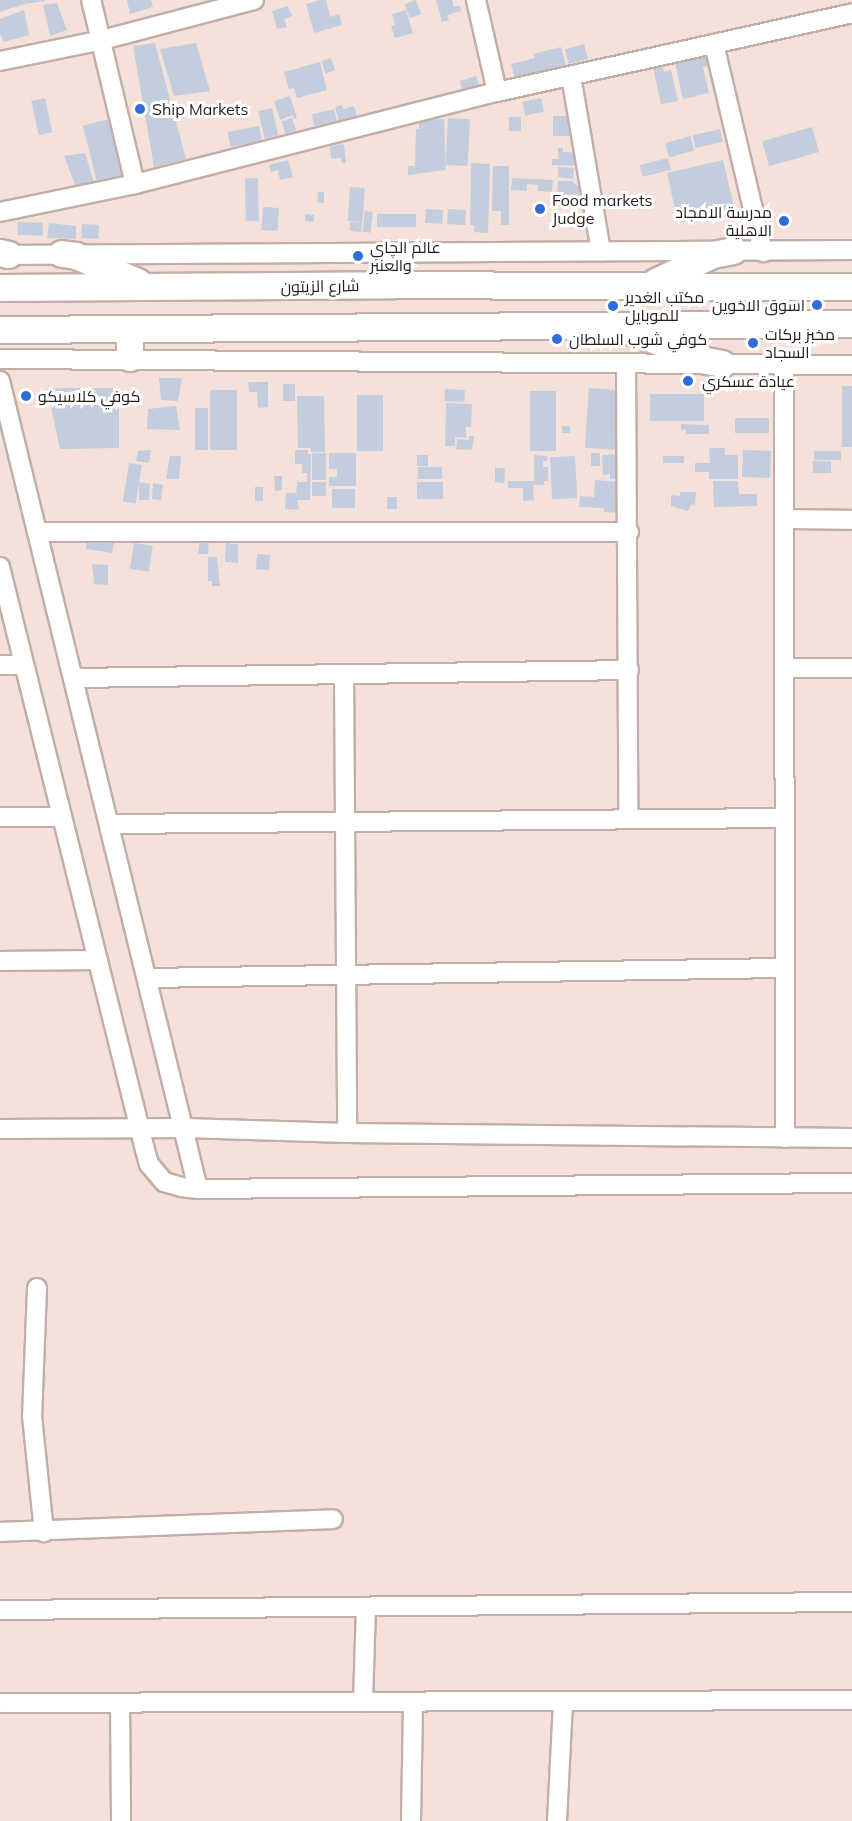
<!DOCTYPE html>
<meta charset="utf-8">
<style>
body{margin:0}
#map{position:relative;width:852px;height:1821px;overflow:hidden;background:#f4e1d9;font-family:Mulish,Cairo,sans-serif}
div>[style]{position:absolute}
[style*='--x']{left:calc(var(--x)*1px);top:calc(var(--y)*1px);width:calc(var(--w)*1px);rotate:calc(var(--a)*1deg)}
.building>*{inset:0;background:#c4cddd;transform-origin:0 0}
.roads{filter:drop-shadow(2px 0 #c1afa7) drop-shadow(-2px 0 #c1afa7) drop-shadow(0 2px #c1afa7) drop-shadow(0 -2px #c1afa7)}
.street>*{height:18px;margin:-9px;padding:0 9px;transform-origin:9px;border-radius:9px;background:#fff}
.secondary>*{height:26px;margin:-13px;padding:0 13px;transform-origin:13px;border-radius:13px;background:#fff}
.dots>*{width:16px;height:16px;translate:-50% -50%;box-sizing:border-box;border:3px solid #fff;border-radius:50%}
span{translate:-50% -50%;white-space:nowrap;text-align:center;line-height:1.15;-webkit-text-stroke:6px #fff;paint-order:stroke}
.poi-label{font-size:16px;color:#251e1b}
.left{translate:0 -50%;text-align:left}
.right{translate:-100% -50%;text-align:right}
.street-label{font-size:16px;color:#251e1b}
</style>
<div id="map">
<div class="building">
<i style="clip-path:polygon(0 0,23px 0,25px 4px,0 12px)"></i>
<i style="clip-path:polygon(24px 0,45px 0,45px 1px,25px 4px)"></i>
<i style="clip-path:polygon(127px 0,151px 0,153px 7px,130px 14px)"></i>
<i style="clip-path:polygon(320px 0,326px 0,330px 17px,339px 14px,342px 25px,314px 33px,306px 4px)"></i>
<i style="left:416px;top:0;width:15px;height:12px;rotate:70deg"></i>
<i style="clip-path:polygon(436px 0,452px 0,454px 7px,460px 6px,461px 11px,447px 15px,449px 20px,442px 22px)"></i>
<i style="clip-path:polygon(57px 3px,67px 30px,50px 36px,43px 5px)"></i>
<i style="clip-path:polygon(288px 6px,292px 16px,284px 19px,287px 27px,277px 29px,272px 11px)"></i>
<i style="clip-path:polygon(24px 10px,29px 35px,4px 42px,0 34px,0 19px)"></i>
<i style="clip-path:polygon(406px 10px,413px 33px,395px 38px,391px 26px,395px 25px,392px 14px)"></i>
<i style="clip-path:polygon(155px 43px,186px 159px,154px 167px,133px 46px)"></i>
<i style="clip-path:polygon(196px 43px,210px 91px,174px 96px,160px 49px)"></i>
<i style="left:584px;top:44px;width:15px;height:20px;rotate:74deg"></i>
<i style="clip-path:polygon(561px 47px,566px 66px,515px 78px,511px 64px,535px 58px,534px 54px)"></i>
<i style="clip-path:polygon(708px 55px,710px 66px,703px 67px,709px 93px,683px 99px,675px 63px)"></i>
<i style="left:331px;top:58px;width:13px;height:10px;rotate:72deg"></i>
<i style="clip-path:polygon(320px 62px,327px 90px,297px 98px,294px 88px,289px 89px,284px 72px)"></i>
<i style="clip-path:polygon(662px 66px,664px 72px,671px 70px,678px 101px,661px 104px,653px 68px)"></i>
<i style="left:476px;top:76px;width:10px;height:17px;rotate:73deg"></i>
<i style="clip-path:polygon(290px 96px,297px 118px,294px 119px,293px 115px,280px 120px,274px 101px)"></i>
<i style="left:45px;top:98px;width:35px;height:14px;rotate:78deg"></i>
<i style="left:541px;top:98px;width:14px;height:19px;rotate:78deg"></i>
<i style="clip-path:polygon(342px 105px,343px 109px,354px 106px,357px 116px,339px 121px,335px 107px)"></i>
<i style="left:272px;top:108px;width:28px;height:14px;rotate:77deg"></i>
<i style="left:334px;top:109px;width:12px;height:23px;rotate:76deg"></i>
<i style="left:553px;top:116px;width:17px;height:20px"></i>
<i style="left:509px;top:117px;width:12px;height:14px"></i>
<i style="left:292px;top:118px;width:13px;height:11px;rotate:72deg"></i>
<i style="left:448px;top:118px;width:22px;height:47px;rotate:3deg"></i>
<i style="left:110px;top:119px;width:61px;height:28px;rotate:76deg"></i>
<i style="clip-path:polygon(444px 119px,446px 170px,408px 175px,408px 166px,415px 166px,416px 129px,419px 129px,419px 120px)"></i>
<i style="left:259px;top:126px;width:15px;height:32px;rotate:79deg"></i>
<i style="left:812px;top:127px;width:26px;height:52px;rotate:74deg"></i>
<i style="left:720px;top:129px;width:13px;height:28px;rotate:77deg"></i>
<i style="left:690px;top:136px;width:15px;height:26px;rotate:74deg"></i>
<i style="clip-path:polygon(344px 144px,346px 163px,342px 163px,341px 158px,331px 159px,330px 146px)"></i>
<i style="clip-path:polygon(558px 148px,563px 148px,563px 152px,581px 153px,580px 166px,552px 165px,552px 159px,558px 159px)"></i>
<i style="clip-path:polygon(85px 153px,94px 183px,77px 189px,64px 156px)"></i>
<i style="left:668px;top:158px;width:12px;height:29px;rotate:76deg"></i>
<i style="clip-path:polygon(288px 160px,293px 177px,280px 180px,278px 170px,271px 172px,269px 165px)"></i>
<i style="clip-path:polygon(723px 160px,737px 219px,714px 215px,678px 223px,667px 173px)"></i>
<i style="clip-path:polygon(471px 163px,490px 164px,488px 233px,474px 232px,474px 225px,470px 225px)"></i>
<i style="clip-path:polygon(493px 166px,509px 166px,509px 225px,501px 225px,501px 211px,492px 211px)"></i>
<i style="clip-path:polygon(558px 167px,574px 168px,573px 179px,558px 177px)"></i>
<i style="left:258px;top:178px;width:43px;height:13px;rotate:89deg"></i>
<i style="clip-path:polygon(512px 178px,553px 180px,552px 192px,538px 191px,538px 185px,527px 184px,527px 191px,511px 190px)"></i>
<i style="clip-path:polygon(558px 181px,572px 181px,579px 187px,579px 195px,557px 194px)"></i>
<i style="left:350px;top:187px;width:15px;height:34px;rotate:4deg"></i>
<i style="clip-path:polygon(318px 192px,324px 192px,324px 203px,317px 202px)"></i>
<i style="left:263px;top:207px;width:16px;height:23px;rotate:4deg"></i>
<i style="left:426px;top:209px;width:17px;height:14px;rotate:3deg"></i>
<i style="left:448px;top:209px;width:18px;height:15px;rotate:3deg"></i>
<i style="left:365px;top:211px;width:8px;height:21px;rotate:7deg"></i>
<i style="clip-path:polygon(305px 214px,314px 215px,314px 222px,305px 221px)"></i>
<i style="left:377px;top:214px;width:39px;height:13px"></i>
<i style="left:18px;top:222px;width:25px;height:13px;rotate:2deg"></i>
<i style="clip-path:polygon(350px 222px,362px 222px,361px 232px,350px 231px)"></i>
<i style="clip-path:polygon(49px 223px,76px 226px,76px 239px,47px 238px)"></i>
<i style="left:82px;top:224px;width:17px;height:14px;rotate:3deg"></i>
<i style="clip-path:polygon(159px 378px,182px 378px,178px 401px,161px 400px)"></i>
<i style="clip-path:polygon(248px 382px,268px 382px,268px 407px,258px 408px,257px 392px,249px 392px)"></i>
<i style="left:283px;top:384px;width:12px;height:17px"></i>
<i style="left:842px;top:386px;width:10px;height:61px"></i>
<i style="clip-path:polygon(47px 388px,119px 388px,119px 448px,60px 449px)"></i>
<i style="left:589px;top:388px;width:31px;height:60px;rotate:4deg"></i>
<i style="left:445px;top:389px;width:20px;height:12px;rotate:3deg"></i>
<i style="left:210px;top:390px;width:27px;height:60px"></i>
<i style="left:530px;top:391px;width:26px;height:60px"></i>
<i style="left:650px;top:394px;width:54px;height:27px"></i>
<i style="left:357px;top:395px;width:26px;height:56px"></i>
<i style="clip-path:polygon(297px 396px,324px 396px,325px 452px,311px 452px,311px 448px,298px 448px)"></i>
<i style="clip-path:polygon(446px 403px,472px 404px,471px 427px,466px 427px,466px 438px,455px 437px,455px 446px,445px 446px)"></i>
<i style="clip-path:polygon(176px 406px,180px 430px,147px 429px,148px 409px)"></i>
<i style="left:195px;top:408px;width:13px;height:42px"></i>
<i style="left:735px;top:418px;width:34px;height:15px"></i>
<i style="clip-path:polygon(681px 424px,709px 425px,709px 434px,686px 434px,686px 430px,681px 429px)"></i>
<i style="left:562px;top:426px;width:8px;height:7px"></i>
<i style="clip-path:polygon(469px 436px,474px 436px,472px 450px,456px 449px,457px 439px,469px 440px)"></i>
<i style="clip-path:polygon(709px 448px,725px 448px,725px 455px,738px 455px,738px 479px,709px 479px,709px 472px,695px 472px,695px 463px,710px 463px)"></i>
<i style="clip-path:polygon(151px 450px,149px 463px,136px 461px,138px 451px)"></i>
<i style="clip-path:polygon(295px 450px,308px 450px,308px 454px,311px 454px,310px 500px,296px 500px,297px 482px,307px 482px,307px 473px,302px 473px,302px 464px,295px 464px)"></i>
<i style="left:743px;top:450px;width:28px;height:27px;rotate:2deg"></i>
<i style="left:814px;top:451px;width:27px;height:9px"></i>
<i style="left:312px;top:453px;width:14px;height:27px"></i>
<i style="clip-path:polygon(329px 453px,356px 453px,356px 486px,329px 486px,329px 477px,337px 477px,337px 469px,329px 469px)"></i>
<i style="left:591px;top:453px;width:9px;height:13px"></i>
<i style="clip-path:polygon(621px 454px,622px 479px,610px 479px,610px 474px,603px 475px,602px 455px)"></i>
<i style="left:417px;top:455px;width:11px;height:11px"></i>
<i style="clip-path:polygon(534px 455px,547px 456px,547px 461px,543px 461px,543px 467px,548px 467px,548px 481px,544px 481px,544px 485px,533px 485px,534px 500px,523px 501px,523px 488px,508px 488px,508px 481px,534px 481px)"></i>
<i style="clip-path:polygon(170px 456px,181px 456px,179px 479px,166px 479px)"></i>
<i style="left:575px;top:456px;width:42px;height:25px;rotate:87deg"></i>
<i style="left:663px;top:456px;width:21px;height:7px"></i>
<i style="left:831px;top:461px;width:12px;height:18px;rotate:90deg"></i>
<i style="left:129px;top:463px;width:13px;height:39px;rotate:9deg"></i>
<i style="left:442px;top:467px;width:12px;height:24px;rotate:90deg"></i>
<i style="clip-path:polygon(495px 468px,505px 468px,504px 483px,495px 482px)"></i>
<i style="clip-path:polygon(274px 476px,282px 476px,282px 490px,275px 491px)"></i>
<i style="clip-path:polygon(595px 480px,622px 482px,620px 513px,604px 512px,604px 508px,579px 507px,580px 496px,594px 497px)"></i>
<i style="clip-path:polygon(713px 481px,738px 481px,739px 494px,757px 494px,757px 506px,714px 507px)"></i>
<i style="clip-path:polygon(139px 482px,150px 484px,149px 500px,139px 500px)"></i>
<i style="left:312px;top:482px;width:14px;height:14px"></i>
<i style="left:443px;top:482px;width:17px;height:26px;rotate:90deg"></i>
<i style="clip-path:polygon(153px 483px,163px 485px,161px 500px,152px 499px)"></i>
<i style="left:263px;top:487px;width:14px;height:8px;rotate:90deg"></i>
<i style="left:355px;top:489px;width:19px;height:23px;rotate:90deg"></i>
<i style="clip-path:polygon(680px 492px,696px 492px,695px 505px,691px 504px,688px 511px,671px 506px,671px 495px,680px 496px)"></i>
<i style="clip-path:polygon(286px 493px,296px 493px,299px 510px,285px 509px)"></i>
<i style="left:387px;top:497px;width:10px;height:12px"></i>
<i style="clip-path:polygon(87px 536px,115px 537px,112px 553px,86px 549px)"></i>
<i style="clip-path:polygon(226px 538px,229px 538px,229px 544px,238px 544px,238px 563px,225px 562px)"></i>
<i style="clip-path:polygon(200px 539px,209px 540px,208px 554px,198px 554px)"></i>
<i style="left:134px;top:543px;width:19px;height:26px;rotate:9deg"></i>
<i style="left:257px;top:554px;width:13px;height:15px;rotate:4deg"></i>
<i style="clip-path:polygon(208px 557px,217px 557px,220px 586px,212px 586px,212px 581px,208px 581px)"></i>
<i style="clip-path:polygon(92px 564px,108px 565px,108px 585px,94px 584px)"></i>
</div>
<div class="roads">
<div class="street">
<i style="--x:476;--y:0;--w:94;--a:77.1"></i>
<i style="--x:714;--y:44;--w:214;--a:76.7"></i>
<i style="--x:0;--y:61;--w:104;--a:-11.6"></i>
<i style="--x:102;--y:40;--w:157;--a:-14.7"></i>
<i style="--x:571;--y:76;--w:178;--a:80.3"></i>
<i style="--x:135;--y:184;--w:374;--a:-14.3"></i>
<i style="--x:497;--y:92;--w:364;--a:-12.5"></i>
<i style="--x:0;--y:212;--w:138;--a:-11.7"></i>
<i style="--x:135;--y:184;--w:189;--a:-103.4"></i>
<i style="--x:0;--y:255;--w:852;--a:-0.34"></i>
<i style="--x:0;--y:359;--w:852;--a:0.4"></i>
<i style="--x:626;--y:363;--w:456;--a:89.7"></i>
<i style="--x:784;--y:364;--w:774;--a:89.93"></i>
<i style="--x:0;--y:381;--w:832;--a:76.23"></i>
<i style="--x:784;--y:519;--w:68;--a:0.8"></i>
<i style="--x:37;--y:532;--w:592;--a:0"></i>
<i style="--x:0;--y:567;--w:601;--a:76.03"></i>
<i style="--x:145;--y:1150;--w:15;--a:74"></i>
<i style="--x:149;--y:1164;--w:23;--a:50"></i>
<i style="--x:164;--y:1182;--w:18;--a:16"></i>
<i style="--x:181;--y:1187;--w:17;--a:7"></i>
<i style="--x:198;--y:1189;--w:654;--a:-0.53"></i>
<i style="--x:0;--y:665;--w:24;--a:0"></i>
<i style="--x:784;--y:668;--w:68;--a:0"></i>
<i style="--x:344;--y:674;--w:459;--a:89.6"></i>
<i style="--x:73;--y:678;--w:556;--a:-0.82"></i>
<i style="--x:0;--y:817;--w:62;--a:0"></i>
<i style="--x:109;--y:824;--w:674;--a:-0.51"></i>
<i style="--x:0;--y:961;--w:98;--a:-0.6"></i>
<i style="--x:147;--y:978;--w:636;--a:-0.9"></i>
<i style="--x:0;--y:1129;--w:185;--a:-0.3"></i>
<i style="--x:185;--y:1128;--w:162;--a:1.8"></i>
<i style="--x:347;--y:1133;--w:505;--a:0.57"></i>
<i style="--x:37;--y:1288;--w:128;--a:92.2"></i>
<i style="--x:32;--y:1416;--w:117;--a:84.1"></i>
<i style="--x:0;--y:1532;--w:333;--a:-2.2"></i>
<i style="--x:0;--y:1610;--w:852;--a:-0.54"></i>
<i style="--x:363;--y:1702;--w:95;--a:-88.2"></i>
<i style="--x:0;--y:1703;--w:852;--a:-0.2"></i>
<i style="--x:120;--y:1703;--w:118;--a:89.5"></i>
<i style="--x:411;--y:1821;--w:119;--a:-89"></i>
<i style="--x:557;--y:1821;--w:120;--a:-87.1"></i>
</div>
<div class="secondary">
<i style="--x:0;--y:253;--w:9;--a:13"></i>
<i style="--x:62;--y:254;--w:14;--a:8"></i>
<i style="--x:76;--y:256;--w:67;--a:22.8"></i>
<i style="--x:656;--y:282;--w:63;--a:-25.3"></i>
<i style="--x:713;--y:255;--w:21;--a:-11"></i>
<i style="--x:0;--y:288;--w:395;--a:-0.4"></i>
<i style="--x:395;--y:285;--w:457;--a:0.3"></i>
<i style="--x:130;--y:329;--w:29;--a:90"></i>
<i style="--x:0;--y:330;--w:852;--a:-0.4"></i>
<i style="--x:629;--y:331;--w:38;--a:20"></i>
<i style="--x:665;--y:344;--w:30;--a:28"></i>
<i style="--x:691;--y:358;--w:32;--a:11"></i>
</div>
</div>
<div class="dots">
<i style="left:140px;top:109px;background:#306cda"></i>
<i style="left:540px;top:209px;background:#306cda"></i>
<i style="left:784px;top:221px;background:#306cda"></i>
<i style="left:358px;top:256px;background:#306cda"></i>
<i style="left:817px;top:305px;background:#306cda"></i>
<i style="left:613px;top:306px;background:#306cda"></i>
<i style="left:557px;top:339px;background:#306cda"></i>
<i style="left:753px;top:343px;background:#306cda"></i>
<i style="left:688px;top:381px;background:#306cda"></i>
<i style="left:26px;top:396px;background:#306cda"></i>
</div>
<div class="poi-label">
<span class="left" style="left:152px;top:109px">Ship Markets</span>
<span class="left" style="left:552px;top:209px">Food markets<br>Judge</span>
<span class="right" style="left:772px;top:221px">مدرسة الامجاد<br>الاهلية</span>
<span class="left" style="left:370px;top:256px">عالم الچاي<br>والعنبر</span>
<span class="left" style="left:625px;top:306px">مكتب الغدير<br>للموبايل</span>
<span class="right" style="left:805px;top:305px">اسوق الاخوين</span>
<span class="left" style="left:765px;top:343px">مخبز بركات<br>السجاد</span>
<span class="left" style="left:569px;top:339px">كوفي شوب السلطان</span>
<span class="left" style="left:702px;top:381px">عيادة عسكري</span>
<span class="left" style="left:38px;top:396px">كوفي كلاسيكو</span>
</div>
<div class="street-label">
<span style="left:320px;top:286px;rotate:-1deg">شارع الزيتون</span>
</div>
</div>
